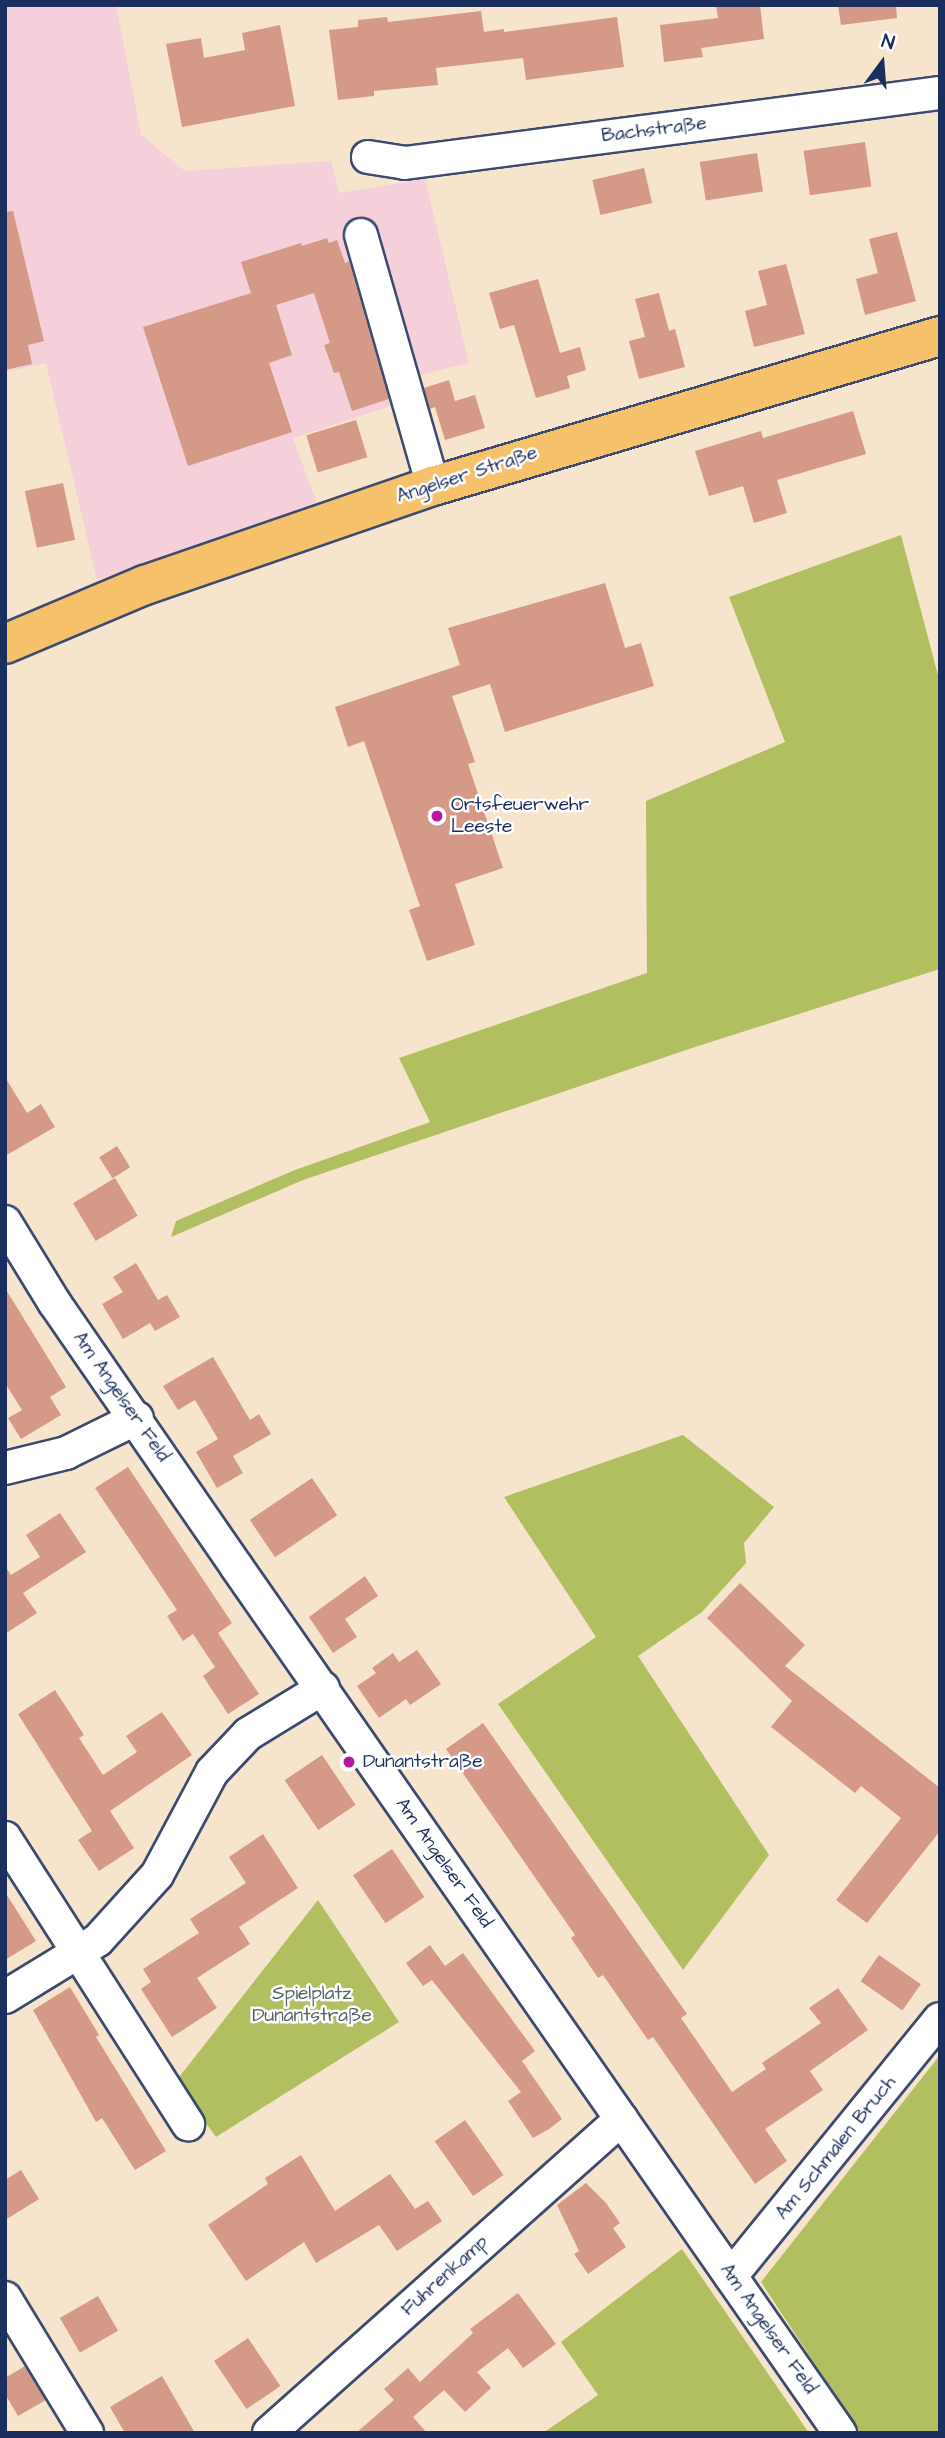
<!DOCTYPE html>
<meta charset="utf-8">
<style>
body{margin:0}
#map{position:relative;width:945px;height:2438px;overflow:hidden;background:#f6e4cd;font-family:"Architects Daughter",sans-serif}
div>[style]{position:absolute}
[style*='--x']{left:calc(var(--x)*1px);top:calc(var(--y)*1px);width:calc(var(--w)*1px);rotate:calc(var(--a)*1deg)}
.built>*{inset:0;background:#f5cfd9}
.green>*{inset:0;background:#b2bf61}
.building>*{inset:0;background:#d49987;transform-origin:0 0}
.roads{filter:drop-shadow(2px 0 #3c4a6f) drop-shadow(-2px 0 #3c4a6f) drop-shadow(0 2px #3c4a6f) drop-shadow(0 -2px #3c4a6f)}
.minor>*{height:32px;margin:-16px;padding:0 16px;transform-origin:16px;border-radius:16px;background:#fff}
.major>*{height:38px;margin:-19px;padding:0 19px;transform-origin:19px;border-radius:19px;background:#f5c16b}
.dots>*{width:19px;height:19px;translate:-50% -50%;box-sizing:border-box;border:4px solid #fff;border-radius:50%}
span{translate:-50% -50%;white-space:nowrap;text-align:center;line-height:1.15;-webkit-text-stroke:5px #fff;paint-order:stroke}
.street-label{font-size:19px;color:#1b2f5e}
.poi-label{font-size:19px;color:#1b2f5e}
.left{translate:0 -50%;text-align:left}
.park-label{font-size:19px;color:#50615f}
.frame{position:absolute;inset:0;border:7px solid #1b2f5e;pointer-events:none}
.north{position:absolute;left:847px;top:28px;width:70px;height:70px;-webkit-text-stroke:5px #fff;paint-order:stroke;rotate:16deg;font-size:19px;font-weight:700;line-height:28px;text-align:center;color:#1b2f5e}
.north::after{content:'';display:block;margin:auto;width:24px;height:32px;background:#1b2f5e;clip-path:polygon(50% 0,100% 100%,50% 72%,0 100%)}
</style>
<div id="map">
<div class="built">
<i style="clip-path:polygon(5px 5px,116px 5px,141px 135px,185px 171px,331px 161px,339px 193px,425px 179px,469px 363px,400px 380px,406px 401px,293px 438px,317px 504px,97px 580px,46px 363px,5px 372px)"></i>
</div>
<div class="green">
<i style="clip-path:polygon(901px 535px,940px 683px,940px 969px,692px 1048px,303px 1180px,171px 1237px,176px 1221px,295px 1170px,430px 1122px,399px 1058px,647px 973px,646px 801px,785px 742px,729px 597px)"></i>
<i style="clip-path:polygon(683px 1435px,774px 1507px,744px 1543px,746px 1563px,702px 1612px,638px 1656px,769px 1855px,683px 1970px,498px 1704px,596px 1637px,504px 1497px)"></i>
<i style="clip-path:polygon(318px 1900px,399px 2022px,216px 2137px,176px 2081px)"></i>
<i style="clip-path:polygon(940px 2055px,940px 2433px,860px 2433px,761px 2282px)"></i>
<i style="clip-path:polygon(682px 2249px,809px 2433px,543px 2433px,598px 2395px,561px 2342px)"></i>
</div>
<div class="building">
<i style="clip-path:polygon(716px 5px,760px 5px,764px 39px,701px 48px,703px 57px,664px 62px,660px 25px,718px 18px)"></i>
<i style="clip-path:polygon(838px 5px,896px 5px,897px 18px,841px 25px)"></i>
<i style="clip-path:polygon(481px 11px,484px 32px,504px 29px,504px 32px,617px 17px,624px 67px,526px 80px,523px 58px,436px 68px,438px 85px,374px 91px,374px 96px,338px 100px,329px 30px,358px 27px,358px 20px,387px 17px,388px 22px)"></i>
<i style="clip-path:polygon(280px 25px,295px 106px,182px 127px,166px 44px,201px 38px,204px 58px,245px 50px,242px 33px)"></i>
<i style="left:865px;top:142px;width:45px;height:62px;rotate:82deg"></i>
<i style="left:757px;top:153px;width:39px;height:58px;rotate:81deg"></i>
<i style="left:644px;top:168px;width:36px;height:53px;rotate:77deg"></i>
<i style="clip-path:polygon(13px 211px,44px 341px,28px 345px,32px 364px,5px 370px,5px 212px)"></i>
<i style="clip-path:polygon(897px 232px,916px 301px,865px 315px,856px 279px,878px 273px,869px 239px)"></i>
<i style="clip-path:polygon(327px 238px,329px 243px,337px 240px,345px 263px,349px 261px,389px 399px,352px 411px,339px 372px,334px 373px,324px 345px,330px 343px,314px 293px,276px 305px,292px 355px,269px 363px,292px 432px,188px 466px,143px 327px,251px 293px,241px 262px,301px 243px,302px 246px)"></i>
<i style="clip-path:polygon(786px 264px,805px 334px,754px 347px,745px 311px,767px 305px,758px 271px)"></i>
<i style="clip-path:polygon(538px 279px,560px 353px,580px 347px,586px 370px,567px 376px,570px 388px,536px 398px,514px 325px,500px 329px,489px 293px)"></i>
<i style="clip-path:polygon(659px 293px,669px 331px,675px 329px,685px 367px,639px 379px,629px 341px,645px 337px,635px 299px)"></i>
<i style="clip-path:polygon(449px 380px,455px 401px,475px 395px,485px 428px,445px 440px,435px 407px,430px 409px,424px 388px)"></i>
<i style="clip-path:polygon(853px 411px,866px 454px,777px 480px,787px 513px,754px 523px,743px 486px,709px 496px,695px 451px,761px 431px,763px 438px)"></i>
<i style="left:356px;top:420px;width:39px;height:52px;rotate:73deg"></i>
<i style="left:63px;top:483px;width:58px;height:39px;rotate:78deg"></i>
<i style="clip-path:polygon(605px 583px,625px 648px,641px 643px,654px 686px,505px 732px,490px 684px,452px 696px,475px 762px,468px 764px,503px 868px,455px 884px,475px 945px,427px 961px,409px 910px,420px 906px,364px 741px,348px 747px,335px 707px,460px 665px,448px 628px)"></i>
<i style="clip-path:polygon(5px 1077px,27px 1113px,41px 1104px,55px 1127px,5px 1156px)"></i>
<i style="left:117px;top:1146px;width:25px;height:21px;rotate:58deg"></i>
<i style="left:115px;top:1178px;width:44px;height:49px;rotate:59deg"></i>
<i style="clip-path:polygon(136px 1263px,158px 1300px,167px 1295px,180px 1317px,155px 1331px,150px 1323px,123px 1339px,102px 1304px,123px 1292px,113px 1277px)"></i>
<i style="clip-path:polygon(5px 1288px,66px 1387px,50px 1397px,61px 1415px,21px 1439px,8px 1418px,22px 1410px,5px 1383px)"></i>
<i style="clip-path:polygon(213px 1357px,250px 1420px,259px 1414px,271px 1434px,233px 1456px,243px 1473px,217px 1488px,196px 1452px,218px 1439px,195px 1400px,178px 1410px,163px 1386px)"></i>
<i style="clip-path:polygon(128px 1467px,232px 1623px,218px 1633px,259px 1694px,228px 1714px,203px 1676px,215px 1667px,193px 1634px,183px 1641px,167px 1616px,177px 1610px,95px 1488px)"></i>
<i style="left:312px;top:1478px;width:45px;height:75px;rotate:56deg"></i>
<i style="clip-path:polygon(60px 1513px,86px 1552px,23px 1593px,37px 1613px,5px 1634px,5px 1566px,11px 1575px,40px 1557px,26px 1535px)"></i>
<i style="clip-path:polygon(365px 1576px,378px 1596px,345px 1619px,357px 1637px,333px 1653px,309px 1617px)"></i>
<i style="clip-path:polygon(740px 1583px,805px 1645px,785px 1666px,940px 1788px,940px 1831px,867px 1923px,836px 1900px,901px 1818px,861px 1786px,855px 1793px,771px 1727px,792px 1701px,707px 1618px)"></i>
<i style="clip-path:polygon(417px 1650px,441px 1684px,410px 1705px,406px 1699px,379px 1718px,357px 1686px,376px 1673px,372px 1668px,393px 1653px,399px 1662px)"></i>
<i style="clip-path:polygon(55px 1690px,84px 1735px,79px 1738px,103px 1775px,137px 1752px,126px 1736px,162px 1712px,192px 1755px,110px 1811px,134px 1848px,99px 1871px,78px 1840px,92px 1831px,18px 1714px)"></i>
<i style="clip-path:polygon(483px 1723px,687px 2014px,681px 2018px,732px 2092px,766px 2069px,762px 2063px,821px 2023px,809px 2008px,838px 1988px,868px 2030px,810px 2071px,823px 2090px,765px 2129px,787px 2161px,755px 2184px,653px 2037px,648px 2040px,603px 1975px,598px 1978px,571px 1938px,575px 1935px,446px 1749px)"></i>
<i style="left:322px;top:1755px;width:60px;height:45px;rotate:56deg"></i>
<i style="clip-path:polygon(263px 1834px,298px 1888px,239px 1927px,250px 1944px,197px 1978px,217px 2008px,172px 2037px,141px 1989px,151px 1982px,143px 1969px,199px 1933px,190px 1919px,246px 1883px,229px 1857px)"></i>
<i style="left:392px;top:1849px;width:58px;height:47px;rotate:56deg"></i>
<i style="clip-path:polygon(5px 1892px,36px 1941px,5px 1960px)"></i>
<i style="clip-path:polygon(430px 1945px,445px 1966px,463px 1953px,535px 2051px,522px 2061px,562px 2119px,549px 2129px,533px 2138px,508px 2101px,521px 2092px,432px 1980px,423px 1986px,406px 1963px)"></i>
<i style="left:879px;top:1955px;width:51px;height:32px;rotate:35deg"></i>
<i style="clip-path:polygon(70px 1987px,99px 2035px,96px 2037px,166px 2151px,135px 2170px,102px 2118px,96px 2122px,33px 2010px)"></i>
<i style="left:465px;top:2120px;width:67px;height:37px;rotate:55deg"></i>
<i style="clip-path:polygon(301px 2155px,335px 2211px,390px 2174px,415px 2209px,428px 2201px,442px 2221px,397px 2251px,379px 2225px,316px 2263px,304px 2242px,246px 2281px,208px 2225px,268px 2184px,265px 2178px)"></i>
<i style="clip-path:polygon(21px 2170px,39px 2199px,5px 2220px,5px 2180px)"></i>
<i style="clip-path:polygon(586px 2183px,606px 2203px,620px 2223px,613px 2228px,626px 2247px,588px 2274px,574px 2254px,579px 2251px,557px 2205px)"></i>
<i style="clip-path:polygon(518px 2293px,556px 2344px,523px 2368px,508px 2348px,477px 2372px,491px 2388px,465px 2412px,444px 2390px,413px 2417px,427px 2433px,356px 2433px,394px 2400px,384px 2389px,408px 2368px,420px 2382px,473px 2333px,470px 2329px)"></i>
<i style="left:98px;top:2296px;width:40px;height:44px;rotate:60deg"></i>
<i style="left:248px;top:2338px;width:58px;height:41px;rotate:56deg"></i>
<i style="clip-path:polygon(25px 2366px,46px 2400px,18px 2416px,5px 2394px,5px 2378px)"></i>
<i style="clip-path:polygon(162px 2376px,195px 2433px,125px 2433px,110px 2407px)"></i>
</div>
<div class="roads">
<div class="minor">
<i style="--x:368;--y:157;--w:37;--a:9"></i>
<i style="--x:405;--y:163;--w:540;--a:-7.45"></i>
<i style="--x:361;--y:235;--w:261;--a:74"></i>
<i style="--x:5;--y:1222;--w:94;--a:58.5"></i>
<i style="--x:54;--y:1302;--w:321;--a:55.4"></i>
<i style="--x:236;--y:1566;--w:1057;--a:55.14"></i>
<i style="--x:5;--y:1468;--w:63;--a:-13.8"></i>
<i style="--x:66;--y:1453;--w:79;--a:-26.2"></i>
<i style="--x:5;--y:1838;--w:340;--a:57.4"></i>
<i style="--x:5;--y:1997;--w:109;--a:-31.5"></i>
<i style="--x:98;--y:1940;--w:88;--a:-47.8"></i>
<i style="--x:157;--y:1875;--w:117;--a:-61.9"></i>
<i style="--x:212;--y:1772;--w:52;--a:-46.5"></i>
<i style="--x:248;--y:1734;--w:88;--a:-31.5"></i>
<i style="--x:731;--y:2276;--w:331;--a:-50.9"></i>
<i style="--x:5;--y:2298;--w:158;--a:58.7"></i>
<i style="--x:269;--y:2433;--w:472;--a:-41.7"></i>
</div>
<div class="major">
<i style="--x:5;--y:644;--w:152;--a:-22.9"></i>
<i style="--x:145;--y:585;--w:305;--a:-19"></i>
<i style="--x:433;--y:486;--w:529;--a:-16.48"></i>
</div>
</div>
<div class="dots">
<i style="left:437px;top:816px;background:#b5179e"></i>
<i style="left:349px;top:1762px;background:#b5179e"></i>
</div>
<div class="street-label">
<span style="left:654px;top:130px;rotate:-7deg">Bachstraße</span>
<span style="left:467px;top:475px;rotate:-18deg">Angelser Straße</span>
<span style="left:121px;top:1397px;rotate:55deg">Am Angelser Feld</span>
<span style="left:444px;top:1863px;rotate:55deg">Am Angelser Feld</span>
<span style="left:836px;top:2148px;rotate:-51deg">Am Schmalen Bruch</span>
<span style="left:445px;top:2276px;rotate:-42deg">Fuhrenkamp</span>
<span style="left:768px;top:2329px;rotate:55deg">Am Angelser Feld</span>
</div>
<div class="poi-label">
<span class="left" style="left:451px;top:816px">Ortsfeuerwehr<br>Leeste</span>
<span class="left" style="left:363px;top:1762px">Dunantstraße</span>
</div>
<div class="park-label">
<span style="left:312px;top:2005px">Spielplatz<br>Dunantstraße</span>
</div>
<div class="frame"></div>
<div class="north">N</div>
</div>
